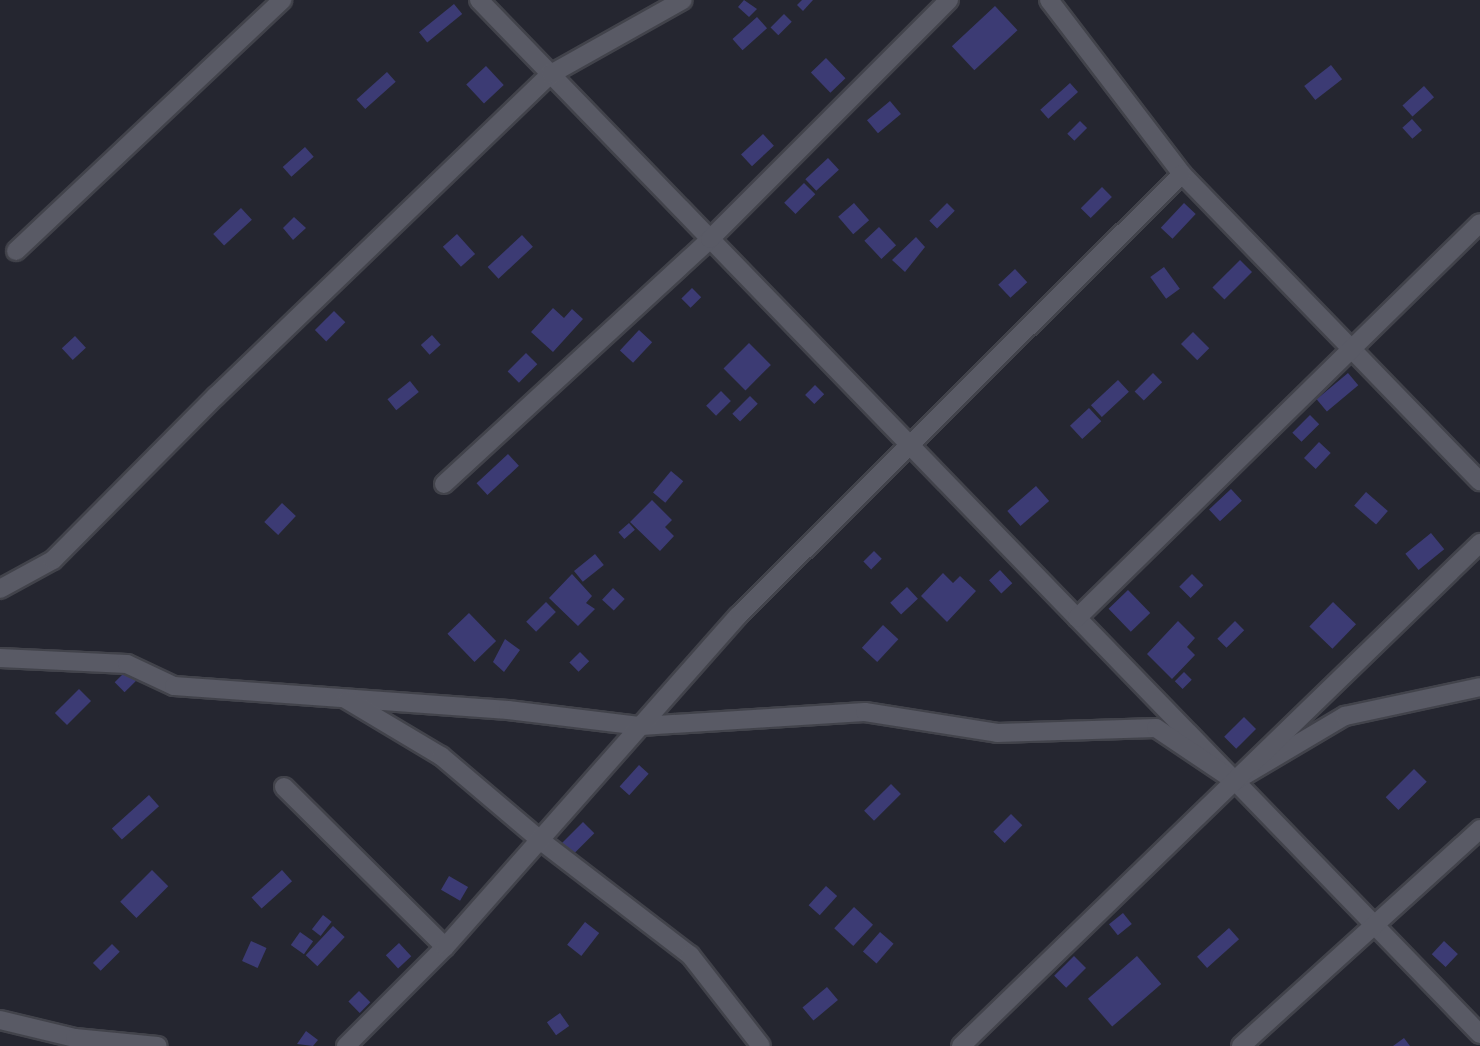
<!DOCTYPE html>
<style>
body{margin:0}
#map{position:relative;width:1480px;height:1046px;overflow:hidden;background:#252630;font-family:Poppins,sans-serif}
div>[style]{position:absolute}
[style*='--x']{left:calc(var(--x)*1px);top:calc(var(--y)*1px);width:calc(var(--w)*1px);rotate:calc(var(--a)*1deg)}
.building>*{inset:0;background:#3c3b74;transform-origin:0 0}
.roads{filter:drop-shadow(2px 0 #42434b) drop-shadow(-2px 0 #42434b) drop-shadow(0 2px #42434b) drop-shadow(0 -2px #42434b)}
.minor>*{height:18px;margin:-9px;padding:0 9px;transform-origin:9px;border-radius:9px;background:#595a65}
span{translate:-50% -50%;white-space:nowrap;text-align:center;line-height:1.15;-webkit-text-stroke:5px #252630;paint-order:stroke}
</style>
<div id="map">
<div class="building">
<i style="clip-path:polygon(744px 0,757px 9px,749px 17px,738px 7px)"></i>
<i style="clip-path:polygon(802px 0,813px 0,803px 11px,797px 5px)"></i>
<i style="left:454px;top:4px;width:13px;height:45px;rotate:51deg"></i>
<i style="left:995px;top:6px;width:33px;height:59px;rotate:47deg"></i>
<i style="left:784px;top:14px;width:11px;height:19px;rotate:45deg"></i>
<i style="left:757px;top:17px;width:15px;height:33px;rotate:48deg"></i>
<i style="left:826px;top:58px;width:28px;height:21px;rotate:46deg"></i>
<i style="left:1331px;top:65px;width:18px;height:34px;rotate:52deg"></i>
<i style="left:486px;top:66px;width:26px;height:27px;rotate:47deg"></i>
<i style="left:387px;top:72px;width:13px;height:41px;rotate:48deg"></i>
<i style="left:1070px;top:83px;width:12px;height:40px;rotate:48deg"></i>
<i style="left:1424px;top:86px;width:15px;height:29px;rotate:48deg"></i>
<i style="left:890px;top:101px;width:17px;height:30px;rotate:50deg"></i>
<i style="left:1412px;top:119px;width:15px;height:13px;rotate:48deg"></i>
<i style="left:1080px;top:121px;width:10px;height:18px;rotate:45deg"></i>
<i style="left:763px;top:134px;width:16px;height:30px;rotate:47deg"></i>
<i style="left:305px;top:147px;width:13px;height:30px;rotate:48deg"></i>
<i style="left:828px;top:158px;width:16px;height:31px;rotate:47deg"></i>
<i style="left:804px;top:183px;width:16px;height:28px;rotate:45deg"></i>
<i style="left:1102px;top:187px;width:14px;height:30px;rotate:45deg"></i>
<i style="left:854px;top:203px;width:23px;height:21px;rotate:49deg"></i>
<i style="left:947px;top:203px;width:11px;height:25px;rotate:45deg"></i>
<i style="left:1184px;top:203px;width:16px;height:34px;rotate:43deg"></i>
<i style="left:241px;top:208px;width:16px;height:38px;rotate:47deg"></i>
<i style="clip-path:polygon(294px 217px,306px 228px,293px 240px,283px 228px)"></i>
<i style="left:879px;top:227px;width:25px;height:20px;rotate:47deg"></i>
<i style="left:457px;top:234px;width:27px;height:19px;rotate:48deg"></i>
<i style="left:522px;top:235px;width:16px;height:47px;rotate:47deg"></i>
<i style="clip-path:polygon(916px 237px,925px 247px,905px 272px,892px 260px)"></i>
<i style="left:1240px;top:260px;width:17px;height:39px;rotate:45deg"></i>
<i style="left:1164px;top:267px;width:27px;height:17px;rotate:54deg"></i>
<i style="left:1015px;top:269px;width:18px;height:23px;rotate:47deg"></i>
<i style="left:692px;top:288px;width:13px;height:15px;rotate:45deg"></i>
<i style="clip-path:polygon(553px 308px,564px 318px,572px 309px,583px 319px,553px 352px,531px 332px)"></i>
<i style="left:334px;top:311px;width:16px;height:27px;rotate:45deg"></i>
<i style="left:639px;top:330px;width:18px;height:28px;rotate:43deg"></i>
<i style="left:1193px;top:332px;width:23px;height:17px;rotate:45deg"></i>
<i style="left:432px;top:335px;width:13px;height:15px;rotate:48deg"></i>
<i style="left:75px;top:336px;width:16px;height:18px;rotate:47deg"></i>
<i style="left:749px;top:343px;width:31px;height:36px;rotate:45deg"></i>
<i style="left:526px;top:353px;width:16px;height:26px;rotate:45deg"></i>
<i style="left:1153px;top:373px;width:13px;height:26px;rotate:45deg"></i>
<i style="left:1348px;top:373px;width:16px;height:41px;rotate:50deg"></i>
<i style="left:1118px;top:380px;width:16px;height:37px;rotate:47deg"></i>
<i style="left:410px;top:381px;width:14px;height:29px;rotate:51deg"></i>
<i style="left:815px;top:385px;width:13px;height:14px;rotate:45deg"></i>
<i style="left:721px;top:391px;width:14px;height:21px;rotate:45deg"></i>
<i style="left:750px;top:396px;width:11px;height:25px;rotate:45deg"></i>
<i style="left:1089px;top:408px;width:18px;height:26px;rotate:47deg"></i>
<i style="left:1310px;top:415px;width:13px;height:25px;rotate:45deg"></i>
<i style="left:1319px;top:442px;width:16px;height:22px;rotate:43deg"></i>
<i style="left:508px;top:454px;width:16px;height:43px;rotate:47deg"></i>
<i style="left:671px;top:471px;width:16px;height:28px;rotate:40deg"></i>
<i style="left:1036px;top:486px;width:20px;height:38px;rotate:49deg"></i>
<i style="left:1231px;top:489px;width:16px;height:30px;rotate:47deg"></i>
<i style="left:1366px;top:492px;width:29px;height:18px;rotate:41deg"></i>
<i style="clip-path:polygon(652px 500px,672px 520px,665px 527px,674px 536px,660px 551px,630px 522px)"></i>
<i style="left:282px;top:503px;width:19px;height:26px;rotate:43deg"></i>
<i style="left:629px;top:523px;width:9px;height:14px;rotate:49deg"></i>
<i style="left:1431px;top:533px;width:21px;height:33px;rotate:51deg"></i>
<i style="left:874px;top:551px;width:11px;height:15px;rotate:45deg"></i>
<i style="left:595px;top:554px;width:14px;height:27px;rotate:51deg"></i>
<i style="left:1000px;top:570px;width:18px;height:15px;rotate:47deg"></i>
<i style="clip-path:polygon(943px 573px,953px 583px,960px 576px,976px 591px,947px 622px,921px 596px)"></i>
<i style="clip-path:polygon(572px 574px,592px 596px,586px 603px,595px 609px,578px 626px,549px 598px)"></i>
<i style="left:1192px;top:574px;width:16px;height:18px;rotate:45deg"></i>
<i style="left:907px;top:587px;width:16px;height:23px;rotate:47deg"></i>
<i style="left:613px;top:588px;width:16px;height:16px;rotate:43deg"></i>
<i style="left:1128px;top:590px;width:32px;height:27px;rotate:46deg"></i>
<i style="left:546px;top:602px;width:14px;height:28px;rotate:45deg"></i>
<i style="left:1333px;top:602px;width:32px;height:34px;rotate:44deg"></i>
<i style="left:469px;top:613px;width:39px;height:30px;rotate:46deg"></i>
<i style="clip-path:polygon(1178px 621px,1195px 638px,1187px 647px,1195px 655px,1172px 679px,1147px 654px)"></i>
<i style="left:1235px;top:621px;width:13px;height:25px;rotate:45deg"></i>
<i style="left:883px;top:625px;width:21px;height:31px;rotate:43deg"></i>
<i style="clip-path:polygon(505px 639px,520px 650px,504px 672px,493px 662px)"></i>
<i style="left:580px;top:652px;width:13px;height:15px;rotate:45deg"></i>
<i style="left:126px;top:671px;width:14px;height:16px;rotate:45deg"></i>
<i style="left:1184px;top:672px;width:11px;height:13px;rotate:45deg"></i>
<i style="left:79px;top:689px;width:17px;height:34px;rotate:45deg"></i>
<i style="left:1244px;top:717px;width:17px;height:28px;rotate:45deg"></i>
<i style="left:639px;top:765px;width:13px;height:29px;rotate:42deg"></i>
<i style="left:1414px;top:769px;width:18px;height:40px;rotate:45deg"></i>
<i style="left:891px;top:784px;width:14px;height:38px;rotate:45deg"></i>
<i style="left:149px;top:795px;width:15px;height:50px;rotate:48deg"></i>
<i style="left:1011px;top:814px;width:16px;height:25px;rotate:45deg"></i>
<i style="left:583px;top:822px;width:16px;height:30px;rotate:45deg"></i>
<i style="left:152px;top:870px;width:23px;height:45px;rotate:45deg"></i>
<i style="left:282px;top:870px;width:15px;height:41px;rotate:48deg"></i>
<i style="left:449px;top:876px;width:22px;height:16px;rotate:30deg"></i>
<i style="left:826px;top:886px;width:15px;height:26px;rotate:42deg"></i>
<i style="left:854px;top:907px;width:26px;height:29px;rotate:43deg"></i>
<i style="left:1123px;top:913px;width:14px;height:18px;rotate:51deg"></i>
<i style="left:323px;top:915px;width:11px;height:18px;rotate:38deg"></i>
<i style="left:585px;top:922px;width:18px;height:29px;rotate:38deg"></i>
<i style="left:333px;top:926px;width:16px;height:40px;rotate:43deg"></i>
<i style="left:1229px;top:928px;width:15px;height:43px;rotate:48deg"></i>
<i style="left:300px;top:932px;width:16px;height:16px;rotate:35deg"></i>
<i style="left:880px;top:932px;width:18px;height:26px;rotate:41deg"></i>
<i style="left:251px;top:941px;width:17px;height:22px;rotate:24deg"></i>
<i style="left:1444px;top:941px;width:19px;height:18px;rotate:43deg"></i>
<i style="left:399px;top:943px;width:18px;height:18px;rotate:47deg"></i>
<i style="left:112px;top:944px;width:11px;height:27px;rotate:45deg"></i>
<i style="left:1074px;top:956px;width:17px;height:28px;rotate:45deg"></i>
<i style="left:1137px;top:956px;width:37px;height:65px;rotate:49deg"></i>
<i style="left:827px;top:987px;width:17px;height:32px;rotate:50deg"></i>
<i style="left:359px;top:991px;width:16px;height:15px;rotate:45deg"></i>
<i style="left:560px;top:1013px;width:16px;height:16px;rotate:55deg"></i>
<i style="clip-path:polygon(306px 1031px,318px 1040px,313px 1046px,297px 1044px)"></i>
<i style="clip-path:polygon(1404px 1038px,1410px 1046px,1393px 1046px)"></i>
</div>
<div class="roads">
<div class="minor">
<i style="--x:479;--y:0;--w:1439;--a:45.93"></i>
<i style="--x:1049;--y:0;--w:219;--a:52.6"></i>
<i style="--x:1182;--y:174;--w:428;--a:45.9"></i>
<i style="--x:16;--y:251;--w:366;--a:-43.3"></i>
<i style="--x:444;--y:484;--w:362;--a:-42.6"></i>
<i style="--x:710;--y:239;--w:338;--a:-45"></i>
<i style="--x:0;--y:589;--w:60;--a:-28.7"></i>
<i style="--x:53;--y:560;--w:231;--a:-45.2"></i>
<i style="--x:216;--y:396;--w:465;--a:-43.9"></i>
<i style="--x:551;--y:74;--w:151;--a:-29.3"></i>
<i style="--x:1077;--y:618;--w:564;--a:-44.43"></i>
<i style="--x:0;--y:658;--w:127;--a:2.7"></i>
<i style="--x:127;--y:664;--w:52;--a:25.1"></i>
<i style="--x:174;--y:686;--w:335;--a:4.1"></i>
<i style="--x:508;--y:710;--w:134;--a:6.9"></i>
<i style="--x:641;--y:726;--w:224;--a:-3.6"></i>
<i style="--x:865;--y:712;--w:134;--a:9"></i>
<i style="--x:997;--y:733;--w:159;--a:-1.8"></i>
<i style="--x:1156;--y:728;--w:95;--a:33.9"></i>
<i style="--x:1235;--y:781;--w:128;--a:-30.6"></i>
<i style="--x:1345;--y:716;--w:138;--a:-12.1"></i>
<i style="--x:347;--y:700;--w:109;--a:30.8"></i>
<i style="--x:441;--y:756;--w:130;--a:40.3"></i>
<i style="--x:540;--y:840;--w:189;--a:37.5"></i>
<i style="--x:690;--y:955;--w:115;--a:52"></i>
<i style="--x:284;--y:787;--w:227;--a:44.8"></i>
<i style="--x:0;--y:1020;--w:77;--a:13.5"></i>
<i style="--x:75;--y:1038;--w:83;--a:5.5"></i>
<i style="--x:346;--y:1046;--w:140;--a:-45"></i>
<i style="--x:445;--y:947;--w:442;--a:-48.5"></i>
<i style="--x:738;--y:616;--w:626;--a:-44.87"></i>
<i style="--x:961;--y:1046;--w:723;--a:-44.1"></i>
<i style="--x:1241;--y:1046;--w:323;--a:-42.2"></i>
</div>
</div>
</div>
